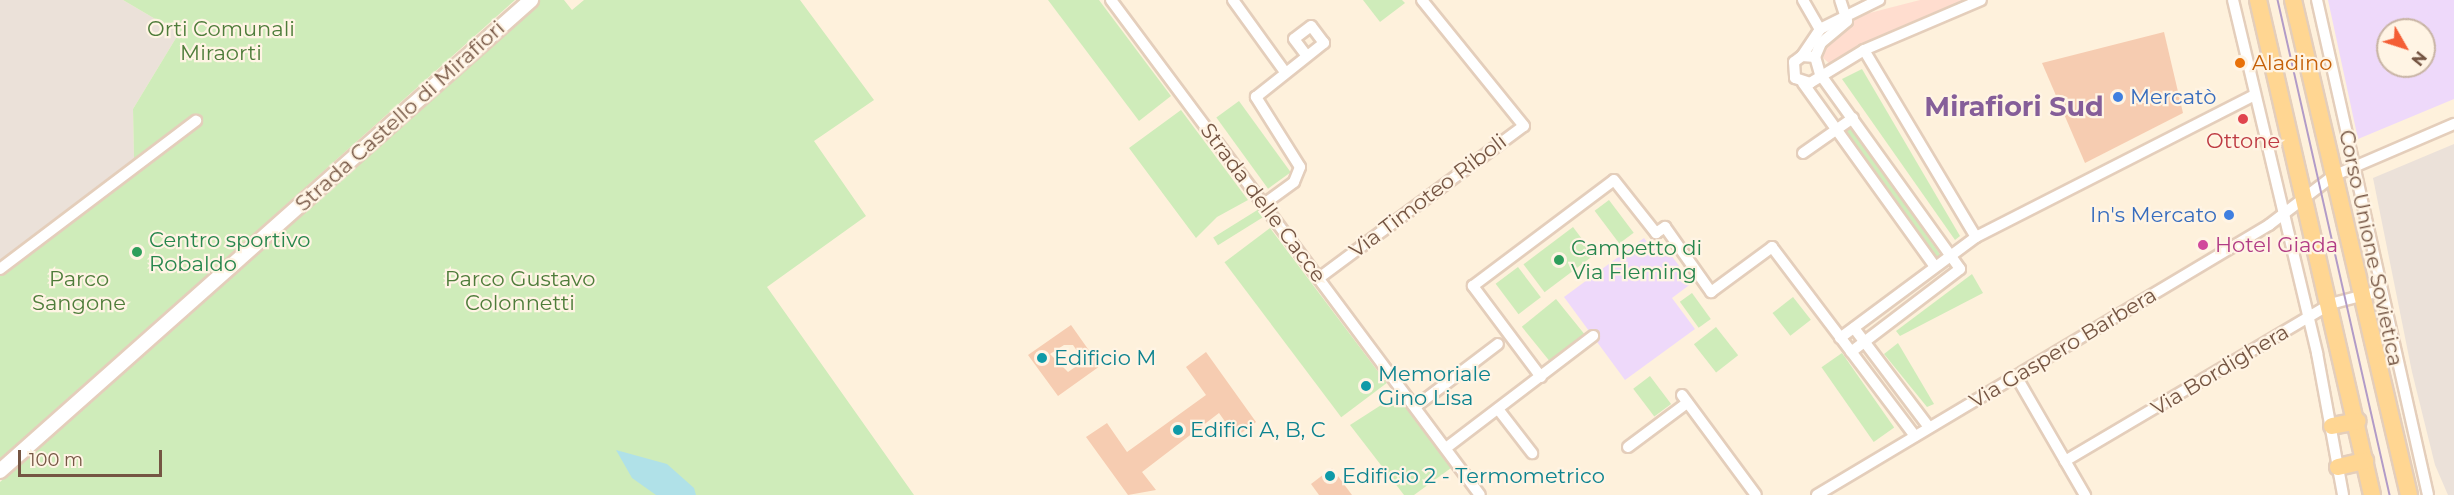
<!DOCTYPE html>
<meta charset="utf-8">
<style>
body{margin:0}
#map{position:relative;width:2454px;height:495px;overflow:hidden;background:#fef1dc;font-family:Montserrat,sans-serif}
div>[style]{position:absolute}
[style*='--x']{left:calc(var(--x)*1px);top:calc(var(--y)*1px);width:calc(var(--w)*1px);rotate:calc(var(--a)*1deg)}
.commercial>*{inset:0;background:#ffddcf}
.industrial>*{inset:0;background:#ebe1d9}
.education>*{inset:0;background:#eed9fa}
.green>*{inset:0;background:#cfecba;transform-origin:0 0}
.water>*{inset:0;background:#b0e1e8}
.building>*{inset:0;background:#f6ccb1}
.roads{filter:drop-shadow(2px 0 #e4cebb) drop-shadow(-2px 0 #e4cebb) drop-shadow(0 2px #e4cebb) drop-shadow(0 -2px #e4cebb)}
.minor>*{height:10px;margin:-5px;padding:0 5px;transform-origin:5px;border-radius:5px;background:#fff}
.tertiary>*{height:14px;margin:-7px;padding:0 7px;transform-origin:7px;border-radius:7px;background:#fff}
.primary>*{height:16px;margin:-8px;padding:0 8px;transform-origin:8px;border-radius:8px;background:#ffd692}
.tram>*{height:1.5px;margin:-0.75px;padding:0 0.75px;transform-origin:0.75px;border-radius:0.75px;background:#b29bc7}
.dots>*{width:16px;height:16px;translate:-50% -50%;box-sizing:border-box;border:3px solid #fff4e4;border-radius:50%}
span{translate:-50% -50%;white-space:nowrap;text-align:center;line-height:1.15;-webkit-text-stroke:4.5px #fff4e4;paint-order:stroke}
.park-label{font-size:21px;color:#4e7c3a}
.food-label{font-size:21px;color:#c56008}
.left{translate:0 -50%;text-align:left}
.shop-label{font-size:21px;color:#366cbe}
.right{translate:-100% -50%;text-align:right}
.street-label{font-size:21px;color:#755543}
.health-label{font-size:21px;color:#be3a42}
.leisure-label{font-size:21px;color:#27864d}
.hotel-label{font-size:21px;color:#b23c85}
.culture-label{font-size:21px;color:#0d838f}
.district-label{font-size:27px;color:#855e99;font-weight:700}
.north{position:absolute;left:2376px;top:18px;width:60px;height:60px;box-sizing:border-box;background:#fff4e4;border:2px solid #c8b4a4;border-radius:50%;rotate:129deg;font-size:16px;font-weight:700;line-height:24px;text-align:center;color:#755543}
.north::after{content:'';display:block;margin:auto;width:21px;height:27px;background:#f45e35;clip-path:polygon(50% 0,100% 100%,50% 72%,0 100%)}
.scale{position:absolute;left:18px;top:450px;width:144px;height:27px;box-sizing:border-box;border:3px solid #755543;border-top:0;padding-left:8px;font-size:18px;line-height:21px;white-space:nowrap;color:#755543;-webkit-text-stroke:4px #fff4e4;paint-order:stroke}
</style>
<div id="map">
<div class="commercial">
<i style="clip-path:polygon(1920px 0,1966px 0,1859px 46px,1830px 64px,1822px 57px,1825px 47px,1853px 25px,1854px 17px)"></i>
</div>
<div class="industrial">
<i style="clip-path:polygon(0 0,123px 0,179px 33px,133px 109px,134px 159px,0 260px)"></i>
<i style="clip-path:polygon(2454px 144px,2454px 495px,2448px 495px,2435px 465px,2412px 372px,2373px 178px)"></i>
</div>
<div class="education">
<i style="clip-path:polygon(evenodd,2328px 0,2454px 0,2454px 99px,2358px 139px,2328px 0,2388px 30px,2424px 30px,2424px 66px,2388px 66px,2388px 30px)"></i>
<i style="clip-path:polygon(1644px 238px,1653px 250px,1662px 243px,1692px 283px,1672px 298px,1695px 329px,1625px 380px,1564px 297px)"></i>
</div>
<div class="green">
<i style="clip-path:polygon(123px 0,515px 0,0 460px,0 260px,134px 159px,133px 109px,179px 33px)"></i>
<i style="clip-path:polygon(540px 0,564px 0,572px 10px,584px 0,800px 0,874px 100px,814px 141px,866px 216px,767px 287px,914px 495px,0 495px,0 482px)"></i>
<i style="clip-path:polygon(1048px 0,1099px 0,1171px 96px,1139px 121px)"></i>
<i style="clip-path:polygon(1363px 0,1402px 0,1405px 3px,1380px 22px)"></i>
<i style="clip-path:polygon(1862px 69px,1960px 236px,1955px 240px,1842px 79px)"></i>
<i style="left:1239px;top:101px;width:88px;height:28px;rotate:54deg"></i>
<i style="clip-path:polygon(1181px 110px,1248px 200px,1217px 217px,1196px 238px,1129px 148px)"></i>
<i style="left:1851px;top:127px;width:158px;height:8px;rotate:55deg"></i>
<i style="left:1609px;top:200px;width:41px;height:18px;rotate:53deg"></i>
<i style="left:1259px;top:209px;width:9px;height:54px;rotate:58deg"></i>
<i style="left:1573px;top:227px;width:35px;height:62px;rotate:53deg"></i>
<i style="left:1270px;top:228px;width:194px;height:57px;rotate:53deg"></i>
<i style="left:1518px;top:267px;width:38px;height:28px;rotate:53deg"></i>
<i style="clip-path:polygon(1972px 274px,1983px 293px,1900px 336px,1896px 331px)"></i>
<i style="left:1692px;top:293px;width:32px;height:15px;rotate:54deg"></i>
<i style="left:1793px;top:297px;width:29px;height:26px;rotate:52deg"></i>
<i style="left:1556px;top:299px;width:45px;height:44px;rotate:51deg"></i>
<i style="left:1716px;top:327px;width:36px;height:28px;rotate:52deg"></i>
<i style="clip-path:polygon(1898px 343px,1934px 404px,1927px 407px,1884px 354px)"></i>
<i style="left:1842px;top:353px;width:91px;height:25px;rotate:55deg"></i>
<i style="left:1650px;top:376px;width:35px;height:21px;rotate:53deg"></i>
<i style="clip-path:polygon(1389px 400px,1403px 404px,1451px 468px,1414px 495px,1404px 495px,1350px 425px)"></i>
</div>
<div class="water">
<i style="clip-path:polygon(616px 450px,667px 464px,694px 488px,696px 495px,656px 495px,632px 478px)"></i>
</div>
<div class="building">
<i style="clip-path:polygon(2164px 32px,2183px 113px,2085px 163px,2042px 63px)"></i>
<i style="clip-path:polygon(evenodd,1071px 325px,1100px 366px,1058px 396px,1028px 355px,1071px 325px,1064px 345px,1073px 345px,1084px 361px,1068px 372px,1050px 354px,1064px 345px)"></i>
<i style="clip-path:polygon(1206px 352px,1256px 422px,1236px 437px,1219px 413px,1142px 472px,1156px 490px,1128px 495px,1086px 437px,1107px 423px,1127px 452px,1206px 395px,1186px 367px)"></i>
<i style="clip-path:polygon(1332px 468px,1352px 495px,1319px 495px,1311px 484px)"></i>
</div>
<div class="roads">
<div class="minor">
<i style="--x:1111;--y:0;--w:617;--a:53.3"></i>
<i style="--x:1233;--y:0;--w:89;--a:54.2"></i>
<i style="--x:1803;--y:0;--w:34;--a:60"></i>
<i style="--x:2233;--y:0;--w:363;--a:76.6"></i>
<i style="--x:2317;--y:353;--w:144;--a:79.6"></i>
<i style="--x:2317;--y:0;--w:507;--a:77.36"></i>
<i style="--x:1864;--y:50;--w:218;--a:59.1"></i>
<i style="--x:1802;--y:56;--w:32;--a:-56"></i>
<i style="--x:1820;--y:29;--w:66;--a:-26.2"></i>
<i style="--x:1815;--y:57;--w:15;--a:-67"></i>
<i style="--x:1821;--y:43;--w:34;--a:-40"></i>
<i style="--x:1847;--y:21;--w:22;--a:-108"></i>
<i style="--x:1820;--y:74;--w:240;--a:54.3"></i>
<i style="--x:1960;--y:269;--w:137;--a:142.7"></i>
<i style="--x:1820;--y:74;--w:18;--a:-106"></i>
<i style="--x:1815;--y:57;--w:13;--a:-176"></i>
<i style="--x:1802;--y:56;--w:10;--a:143"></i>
<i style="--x:1794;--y:62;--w:16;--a:86"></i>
<i style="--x:1795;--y:78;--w:16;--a:18"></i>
<i style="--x:1810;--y:83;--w:63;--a:-31.4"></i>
<i style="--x:1864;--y:50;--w:127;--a:-23.1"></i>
<i style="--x:1803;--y:83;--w:226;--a:54.3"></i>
<i style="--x:1803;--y:153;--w:61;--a:-35"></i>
<i style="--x:1264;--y:204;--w:37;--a:-36"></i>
<i style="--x:1294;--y:182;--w:16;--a:-68"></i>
<i style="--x:1300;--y:167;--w:83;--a:-122.2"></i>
<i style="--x:1256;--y:97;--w:87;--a:-38.5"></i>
<i style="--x:1324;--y:43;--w:21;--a:-127"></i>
<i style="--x:1311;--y:26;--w:21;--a:143"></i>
<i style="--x:1294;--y:39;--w:21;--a:53"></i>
<i style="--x:0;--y:269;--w:246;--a:-37.1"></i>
<i style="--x:1319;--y:278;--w:255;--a:-36.6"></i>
<i style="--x:1524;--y:126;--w:162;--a:-129"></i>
<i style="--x:1854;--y:328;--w:124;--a:52.9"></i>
<i style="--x:1840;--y:338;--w:169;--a:-36.6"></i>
<i style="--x:1976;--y:237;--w:311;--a:-27"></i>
<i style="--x:2016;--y:376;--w:138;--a:59.9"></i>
<i style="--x:1541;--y:377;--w:114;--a:-126.8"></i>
<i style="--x:1473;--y:286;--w:176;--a:-36.9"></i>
<i style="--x:1614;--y:180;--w:68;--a:51.6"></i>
<i style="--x:1656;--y:233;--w:11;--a:-34"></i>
<i style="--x:1665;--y:227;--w:80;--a:54.7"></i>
<i style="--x:1711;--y:292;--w:76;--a:-36.4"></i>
<i style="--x:1772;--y:247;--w:237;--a:52.9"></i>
<i style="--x:1682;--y:395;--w:124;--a:53.5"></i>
<i style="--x:1415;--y:407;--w:104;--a:-37.2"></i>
<i style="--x:1498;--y:409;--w:56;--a:52.3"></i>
<i style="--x:1628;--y:447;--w:74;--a:-36.7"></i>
<i style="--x:1446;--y:448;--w:185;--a:-37.3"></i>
<i style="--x:2065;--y:461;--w:308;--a:-30.6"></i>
<i style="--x:2330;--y:304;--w:52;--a:-14.6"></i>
<i style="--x:1817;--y:495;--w:527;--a:-30.85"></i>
<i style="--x:2269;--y:225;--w:81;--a:-37.4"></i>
<i style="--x:2333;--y:176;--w:132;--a:-23.3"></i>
</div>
<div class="tertiary">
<i style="--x:0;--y:471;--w:710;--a:-41.57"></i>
</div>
<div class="primary">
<i style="--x:2258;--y:0;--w:508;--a:77.03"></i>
<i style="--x:2293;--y:0;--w:508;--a:76.81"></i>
<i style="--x:2332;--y:426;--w:26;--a:-11"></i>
<i style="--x:2338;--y:467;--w:28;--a:-13"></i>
</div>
</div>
<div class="tram">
<i style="--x:2278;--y:0;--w:508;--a:77.25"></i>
</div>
<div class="dots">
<i style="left:2240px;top:63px;background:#e8710a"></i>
<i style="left:2118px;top:97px;background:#3f7fe0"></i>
<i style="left:2243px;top:119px;background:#e0444e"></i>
<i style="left:2229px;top:215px;background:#3f7fe0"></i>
<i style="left:2203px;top:245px;background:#d1479c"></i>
<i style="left:137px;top:252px;background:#2e9e5b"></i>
<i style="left:1559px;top:260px;background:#2e9e5b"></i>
<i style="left:1042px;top:358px;background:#0f9aa8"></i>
<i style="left:1366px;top:386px;background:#0f9aa8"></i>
<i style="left:1178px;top:430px;background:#0f9aa8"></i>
<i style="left:1330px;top:476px;background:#0f9aa8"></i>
</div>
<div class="park-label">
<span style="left:221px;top:41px">Orti Comunali<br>Miraorti</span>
<span style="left:79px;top:291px">Parco<br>Sangone</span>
<span style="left:520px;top:291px">Parco Gustavo<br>Colonnetti</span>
</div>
<div class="food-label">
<span class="left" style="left:2252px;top:63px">Aladino</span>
</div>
<div class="shop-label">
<span class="left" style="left:2130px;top:97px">Mercatò</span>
<span class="right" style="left:2217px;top:215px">In's Mercato</span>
</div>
<div class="street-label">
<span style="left:400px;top:116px;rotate:-42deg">Strada Castello di Mirafiori</span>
<span style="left:1428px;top:196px;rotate:-37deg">Via Timoteo Riboli</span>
<span style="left:1263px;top:203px;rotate:53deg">Strada delle Cacce</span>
<span style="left:2371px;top:248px;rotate:78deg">Corso Unione Sovietica</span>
<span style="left:2063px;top:348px;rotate:-31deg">Via Gaspero Barbera</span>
<span style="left:2220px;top:370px;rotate:-31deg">Via Bordighera</span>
</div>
<div class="health-label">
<span style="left:2243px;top:141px">Ottone</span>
</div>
<div class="leisure-label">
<span class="left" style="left:149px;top:252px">Centro sportivo<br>Robaldo</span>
<span class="left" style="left:1571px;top:260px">Campetto di<br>Via Fleming</span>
</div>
<div class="hotel-label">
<span class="left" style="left:2215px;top:245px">Hotel Giada</span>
</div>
<div class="culture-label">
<span class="left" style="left:1054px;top:358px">Edificio M</span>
<span class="left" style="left:1378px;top:386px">Memoriale<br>Gino Lisa</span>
<span class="left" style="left:1190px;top:430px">Edifici A, B, C</span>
<span class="left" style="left:1342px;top:476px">Edificio 2 - Termometrico</span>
</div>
<div class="district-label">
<span style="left:2014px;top:107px">Mirafiori Sud</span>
</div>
<div class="north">N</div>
<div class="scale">100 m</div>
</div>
